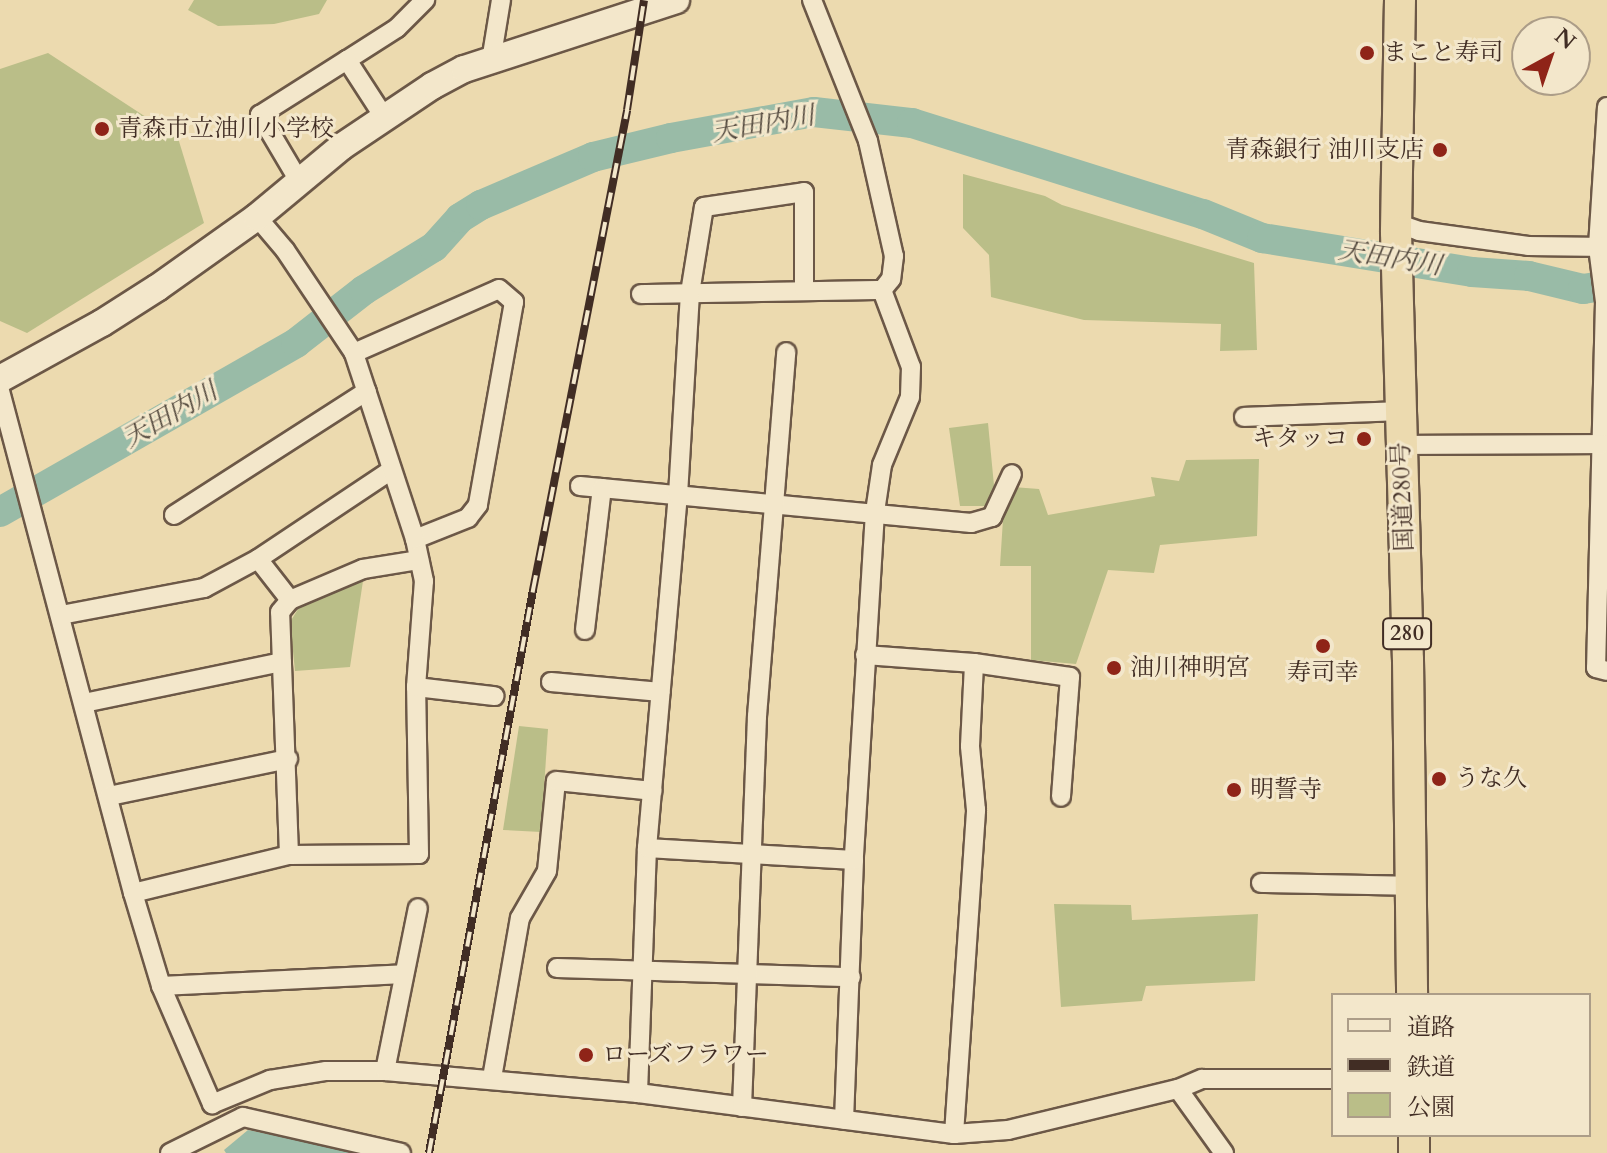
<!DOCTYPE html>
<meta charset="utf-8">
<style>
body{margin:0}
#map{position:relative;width:1607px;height:1153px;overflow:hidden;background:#ecdaaf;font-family:Cardo,"Noto Serif JP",serif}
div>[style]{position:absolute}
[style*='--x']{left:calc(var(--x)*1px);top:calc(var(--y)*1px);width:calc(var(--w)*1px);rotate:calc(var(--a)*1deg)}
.green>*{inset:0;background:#babe88}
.water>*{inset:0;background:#99bba7}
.river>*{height:30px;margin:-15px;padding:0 15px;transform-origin:15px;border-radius:15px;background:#99bba7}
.roads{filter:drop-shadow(2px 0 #6c5847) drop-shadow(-2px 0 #6c5847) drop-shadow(0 2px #6c5847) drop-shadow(0 -2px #6c5847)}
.minor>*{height:18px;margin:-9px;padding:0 9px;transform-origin:9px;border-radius:9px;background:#f3e7cb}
.secondary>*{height:26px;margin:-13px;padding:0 13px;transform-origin:13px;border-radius:13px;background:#f3e7cb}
.trunk>*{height:30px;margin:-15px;padding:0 15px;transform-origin:15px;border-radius:15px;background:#ecdaaf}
.rail>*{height:8px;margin-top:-4px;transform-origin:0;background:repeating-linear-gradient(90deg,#f3e7cb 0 15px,#412d24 0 30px);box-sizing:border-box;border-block:2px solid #412d24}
.dots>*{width:22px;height:22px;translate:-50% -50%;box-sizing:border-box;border:4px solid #f3e7cb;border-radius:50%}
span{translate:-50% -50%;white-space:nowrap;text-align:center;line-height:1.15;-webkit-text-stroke:6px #f3e7cb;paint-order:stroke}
.shield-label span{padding:2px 6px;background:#f3e7cb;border:2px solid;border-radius:6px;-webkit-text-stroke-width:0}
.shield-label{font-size:22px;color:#412d24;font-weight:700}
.poi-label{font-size:24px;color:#412d24}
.left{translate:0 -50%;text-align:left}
.right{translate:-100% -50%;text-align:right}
.street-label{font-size:24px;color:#412d24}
.water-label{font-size:26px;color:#53493e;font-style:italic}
.legend{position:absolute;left:1331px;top:993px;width:260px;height:144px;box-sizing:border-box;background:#f3e7cb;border:2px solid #ac9d88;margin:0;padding:10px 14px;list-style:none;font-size:24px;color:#412d24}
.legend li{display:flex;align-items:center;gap:16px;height:40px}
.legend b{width:40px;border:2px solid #ac9d88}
.north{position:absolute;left:1511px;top:16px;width:80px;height:80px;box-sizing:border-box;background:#f3e7cb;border:2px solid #ac9d88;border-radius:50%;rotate:40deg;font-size:22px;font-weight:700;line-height:32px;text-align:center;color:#412d24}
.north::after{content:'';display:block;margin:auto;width:28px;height:36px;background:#8f2418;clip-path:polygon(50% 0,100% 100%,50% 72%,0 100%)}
</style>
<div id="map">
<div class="green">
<i style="clip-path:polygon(194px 0,327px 0,319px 14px,274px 24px,218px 26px,188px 10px)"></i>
<i style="clip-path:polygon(48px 53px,178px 138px,204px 223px,27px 333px,0 321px,0 69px)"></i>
<i style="clip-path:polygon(963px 174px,1045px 196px,1062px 205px,1254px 263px,1257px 350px,1220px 351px,1221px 324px,1084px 320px,991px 297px,989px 255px,963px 228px)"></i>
<i style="clip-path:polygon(988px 423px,995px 496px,989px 506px,960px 506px,949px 428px)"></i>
<i style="clip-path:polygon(1259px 459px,1257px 536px,1160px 545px,1154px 573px,1108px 570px,1076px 664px,1031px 660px,1031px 566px,1000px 566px,1004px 504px,1014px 487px,1039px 489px,1048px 515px,1155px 496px,1151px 477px,1179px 481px,1186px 460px)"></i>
<i style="clip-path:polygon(363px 581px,350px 667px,295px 671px,290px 622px,300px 606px,347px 584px)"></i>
<i style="clip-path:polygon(519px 726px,548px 729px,541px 832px,503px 830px)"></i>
<i style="clip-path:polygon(1054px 904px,1131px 905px,1132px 920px,1258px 914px,1255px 981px,1146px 986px,1142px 1001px,1061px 1007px)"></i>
</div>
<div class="water">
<i style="clip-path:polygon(248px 1130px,362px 1153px,226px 1153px,224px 1150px)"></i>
</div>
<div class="river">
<i style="--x:0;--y:512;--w:341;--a:-29.7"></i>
<i style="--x:296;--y:343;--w:86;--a:-37.9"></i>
<i style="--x:364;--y:290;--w:82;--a:-31.6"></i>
<i style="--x:434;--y:247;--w:39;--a:-48"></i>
<i style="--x:460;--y:218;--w:25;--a:-32"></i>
<i style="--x:481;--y:205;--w:122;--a:-23.2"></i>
<i style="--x:593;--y:157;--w:80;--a:-13.7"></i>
<i style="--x:671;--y:138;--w:145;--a:-10.3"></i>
<i style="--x:814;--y:112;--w:99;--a:6.4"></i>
<i style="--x:912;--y:123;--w:305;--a:17.4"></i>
<i style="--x:1203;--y:214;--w:64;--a:22.1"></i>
<i style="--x:1262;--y:238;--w:213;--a:9.2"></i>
<i style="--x:1472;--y:272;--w:57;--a:4"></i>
<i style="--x:1529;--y:276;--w:56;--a:13.5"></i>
<i style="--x:1583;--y:289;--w:24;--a:-9"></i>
</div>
<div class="roads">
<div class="minor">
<i style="--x:812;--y:0;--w:152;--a:68.3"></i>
<i style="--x:868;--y:141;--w:118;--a:77.3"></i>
<i style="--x:894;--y:256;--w:23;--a:97"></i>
<i style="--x:891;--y:279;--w:14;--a:129"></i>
<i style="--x:491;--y:61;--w:62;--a:-80.7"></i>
<i style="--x:1607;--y:107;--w:140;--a:93.7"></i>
<i style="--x:1598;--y:247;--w:55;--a:82.7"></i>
<i style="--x:1605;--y:302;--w:366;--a:91.4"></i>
<i style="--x:1596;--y:668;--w:11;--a:15"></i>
<i style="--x:384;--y:117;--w:68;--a:-123"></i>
<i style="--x:347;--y:60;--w:59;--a:-32.6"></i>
<i style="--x:397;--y:28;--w:40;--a:-45"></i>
<i style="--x:299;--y:181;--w:77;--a:-120.6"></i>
<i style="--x:260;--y:115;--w:103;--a:-32.3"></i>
<i style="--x:1396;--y:223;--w:24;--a:19"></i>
<i style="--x:1419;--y:231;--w:110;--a:7.8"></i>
<i style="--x:1528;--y:246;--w:79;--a:0.7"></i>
<i style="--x:641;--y:294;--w:241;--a:-1"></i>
<i style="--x:882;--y:290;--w:82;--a:69.4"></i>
<i style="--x:911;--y:367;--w:30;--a:92"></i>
<i style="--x:910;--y:397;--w:74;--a:112.4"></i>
<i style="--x:882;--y:465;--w:48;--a:98.5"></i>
<i style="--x:875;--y:512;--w:349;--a:93.5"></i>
<i style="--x:854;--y:860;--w:260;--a:92.2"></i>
<i style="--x:354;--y:353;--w:158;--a:-23.8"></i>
<i style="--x:499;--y:289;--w:20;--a:41"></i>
<i style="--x:514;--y:302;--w:206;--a:100.1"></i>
<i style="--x:478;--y:505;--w:16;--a:128"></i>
<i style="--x:468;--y:518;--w:57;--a:158.4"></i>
<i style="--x:0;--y:391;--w:519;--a:75.16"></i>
<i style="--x:133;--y:893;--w:97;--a:73.2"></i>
<i style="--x:161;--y:986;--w:129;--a:66.6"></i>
<i style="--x:212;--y:1104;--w:63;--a:-22.5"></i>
<i style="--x:270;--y:1080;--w:57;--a:-9.1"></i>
<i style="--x:326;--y:1071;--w:59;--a:0"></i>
<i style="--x:385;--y:1071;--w:254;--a:5"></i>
<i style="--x:638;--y:1093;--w:319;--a:7.4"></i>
<i style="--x:954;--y:1134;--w:54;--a:-4.2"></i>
<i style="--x:1008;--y:1130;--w:175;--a:-13.6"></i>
<i style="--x:1178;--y:1089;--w:26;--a:-23"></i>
<i style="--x:1202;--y:1079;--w:131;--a:0"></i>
<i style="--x:1244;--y:417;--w:156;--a:-2.2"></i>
<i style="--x:1401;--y:445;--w:202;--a:-0.3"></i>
<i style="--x:580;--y:486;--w:393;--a:5.4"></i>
<i style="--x:971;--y:523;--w:22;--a:-16"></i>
<i style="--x:992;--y:517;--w:47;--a:-65.1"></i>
<i style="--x:174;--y:515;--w:229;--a:-32.7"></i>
<i style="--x:258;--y:559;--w:159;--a:-33.7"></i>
<i style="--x:61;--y:615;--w:146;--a:-10.7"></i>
<i style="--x:204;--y:588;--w:61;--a:-28.2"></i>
<i style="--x:258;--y:559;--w:52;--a:52"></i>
<i style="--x:585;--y:630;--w:143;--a:-83.2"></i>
<i style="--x:865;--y:655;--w:109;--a:4.2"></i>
<i style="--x:974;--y:663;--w:97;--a:8.3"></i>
<i style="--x:1070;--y:677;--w:120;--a:94.3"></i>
<i style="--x:551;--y:682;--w:110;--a:5.2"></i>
<i style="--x:416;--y:687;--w:79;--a:6.6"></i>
<i style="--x:84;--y:703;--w:202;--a:-11.7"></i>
<i style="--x:109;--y:796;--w:183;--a:-11.7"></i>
<i style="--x:647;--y:848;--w:207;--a:3.3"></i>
<i style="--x:289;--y:855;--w:243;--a:-92.1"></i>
<i style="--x:280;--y:612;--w:16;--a:-50"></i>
<i style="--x:290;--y:600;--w:79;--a:-23"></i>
<i style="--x:363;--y:569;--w:57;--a:-9.1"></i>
<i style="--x:1261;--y:883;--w:150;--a:1.1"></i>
<i style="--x:133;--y:893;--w:161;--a:-13.7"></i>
<i style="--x:289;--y:855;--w:130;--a:-0.4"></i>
<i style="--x:419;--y:854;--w:167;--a:-91"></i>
<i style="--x:416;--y:687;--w:106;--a:-85.7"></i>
<i style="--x:424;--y:581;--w:43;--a:-102.1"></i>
<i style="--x:415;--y:539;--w:196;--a:-108.2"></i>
<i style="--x:354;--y:353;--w:124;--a:-123.8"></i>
<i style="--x:285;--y:250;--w:43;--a:-130.3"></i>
<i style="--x:557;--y:968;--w:294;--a:1.8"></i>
<i style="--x:161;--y:986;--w:243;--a:-2.8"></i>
<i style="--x:385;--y:1071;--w:166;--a:-78.6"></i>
<i style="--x:492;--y:1078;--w:162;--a:-80.1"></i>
<i style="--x:520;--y:918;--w:54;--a:-60.1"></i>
<i style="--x:547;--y:871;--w:90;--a:-84.3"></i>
<i style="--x:556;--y:781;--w:97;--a:5.9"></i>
<i style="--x:1178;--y:1089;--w:79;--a:54.3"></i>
<i style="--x:638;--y:1093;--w:245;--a:-87.9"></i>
<i style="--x:647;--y:848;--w:354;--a:-85"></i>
<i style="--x:678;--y:495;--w:202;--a:-86.6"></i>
<i style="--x:690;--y:293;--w:87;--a:-80.8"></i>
<i style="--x:704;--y:207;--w:101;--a:-8.5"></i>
<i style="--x:804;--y:192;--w:97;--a:90"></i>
<i style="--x:742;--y:1107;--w:391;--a:-87.8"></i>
<i style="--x:757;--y:716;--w:365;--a:-85.4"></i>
<i style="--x:954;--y:1134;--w:325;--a:-86.1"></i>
<i style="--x:976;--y:810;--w:64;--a:-95.4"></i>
<i style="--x:970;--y:746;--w:83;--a:-87.2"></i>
<i style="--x:170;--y:1153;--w:81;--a:-26.3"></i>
<i style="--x:243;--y:1117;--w:162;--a:12.8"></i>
</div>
<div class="secondary">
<i style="--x:0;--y:379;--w:116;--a:-28.8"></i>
<i style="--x:102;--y:323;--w:65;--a:-32.5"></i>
<i style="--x:157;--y:288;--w:123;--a:-35.4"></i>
<i style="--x:257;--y:217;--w:109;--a:-39.8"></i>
<i style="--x:341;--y:147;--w:110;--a:-33.8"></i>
<i style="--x:432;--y:86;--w:36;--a:-28"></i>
<i style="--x:464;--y:69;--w:223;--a:-18"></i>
</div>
<div class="trunk">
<i style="--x:1400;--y:0;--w:232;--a:91"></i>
<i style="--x:1396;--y:232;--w:428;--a:88.4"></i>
<i style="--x:1408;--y:660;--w:335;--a:89.3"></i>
<i style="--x:1414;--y:1135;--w:18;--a:90"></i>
</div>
</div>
<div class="rail">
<i style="--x:429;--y:1153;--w:573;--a:-79.53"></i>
<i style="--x:533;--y:590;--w:489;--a:-78.9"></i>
<i style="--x:627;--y:110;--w:111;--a:-81.2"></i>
</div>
<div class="dots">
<i style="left:1367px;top:53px;background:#8f2418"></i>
<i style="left:102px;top:129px;background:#8f2418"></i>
<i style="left:1440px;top:150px;background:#8f2418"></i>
<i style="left:1364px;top:439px;background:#8f2418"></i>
<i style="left:1323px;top:646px;background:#8f2418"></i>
<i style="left:1114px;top:668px;background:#8f2418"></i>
<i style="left:1439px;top:779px;background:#8f2418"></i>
<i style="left:1234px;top:790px;background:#8f2418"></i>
<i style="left:586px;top:1055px;background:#8f2418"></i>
</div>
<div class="shield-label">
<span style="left:1407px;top:634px">280</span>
</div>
<div class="poi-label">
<span class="left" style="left:1383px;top:53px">まこと寿司</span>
<span class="left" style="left:118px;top:129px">青森市立油川小学校</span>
<span class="right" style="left:1424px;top:150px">青森銀行 油川支店</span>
<span class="right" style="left:1348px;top:439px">キタッコ</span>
<span class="left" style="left:1130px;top:668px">油川神明宮</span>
<span style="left:1323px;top:673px">寿司幸</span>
<span class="left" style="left:1455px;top:779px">うな久</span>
<span class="left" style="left:1250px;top:790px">明誓寺</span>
<span class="left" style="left:602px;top:1055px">ローズフラワー</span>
</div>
<div class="street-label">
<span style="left:1403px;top:497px;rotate:-92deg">国道280号</span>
</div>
<div class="water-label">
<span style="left:763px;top:124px;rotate:-10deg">天田内川</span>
<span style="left:1390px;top:258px;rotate:9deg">天田内川</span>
<span style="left:170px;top:415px;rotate:-30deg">天田内川</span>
</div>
<ul class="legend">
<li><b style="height:10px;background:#f3e7cb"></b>道路</li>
<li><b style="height:10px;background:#412d24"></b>鉄道</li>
<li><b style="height:22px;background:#babe88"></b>公園</li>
</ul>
<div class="north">N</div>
</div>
